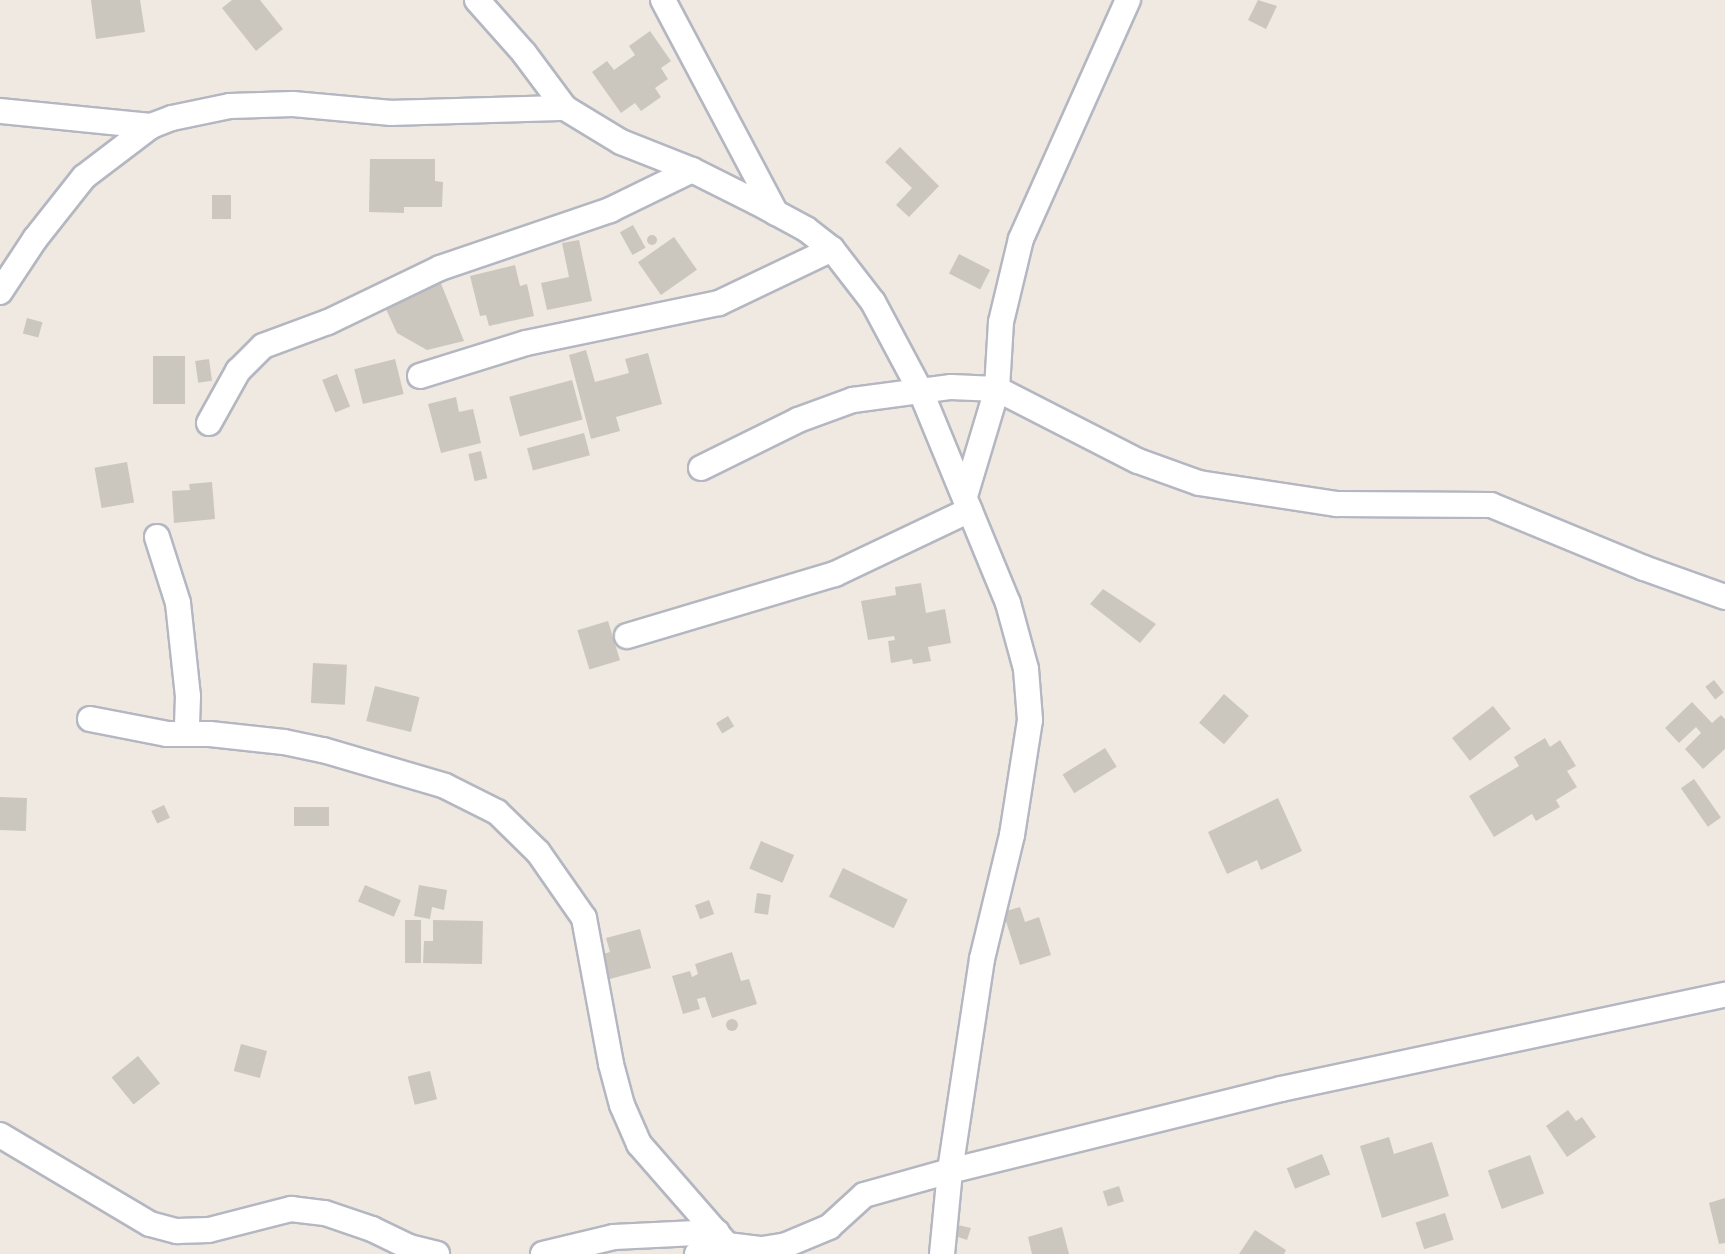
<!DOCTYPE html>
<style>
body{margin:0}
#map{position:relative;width:1725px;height:1254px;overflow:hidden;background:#efe9e1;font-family:Ubuntu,sans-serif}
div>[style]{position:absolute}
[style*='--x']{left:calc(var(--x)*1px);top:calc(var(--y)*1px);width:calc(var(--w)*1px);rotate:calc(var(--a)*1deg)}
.building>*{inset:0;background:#cbc7bf;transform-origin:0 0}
.round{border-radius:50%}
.roads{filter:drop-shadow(2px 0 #b4b7c1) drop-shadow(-2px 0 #b4b7c1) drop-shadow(0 2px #b4b7c1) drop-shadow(0 -2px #b4b7c1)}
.street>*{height:24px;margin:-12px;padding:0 12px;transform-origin:12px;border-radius:12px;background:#fff}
span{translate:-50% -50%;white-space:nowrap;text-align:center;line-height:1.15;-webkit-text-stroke:7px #fff;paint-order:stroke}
</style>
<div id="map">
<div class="building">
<i style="clip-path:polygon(91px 0,140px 0,145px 32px,96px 39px)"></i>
<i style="clip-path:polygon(232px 0,260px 0,283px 29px,256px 51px,222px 8px)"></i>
<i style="clip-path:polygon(1258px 0,1277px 6px,1266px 29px,1248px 20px)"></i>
<i style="clip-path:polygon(650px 31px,671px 61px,661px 68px,668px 79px,655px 88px,661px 97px,641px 111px,635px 103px,621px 113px,592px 72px,607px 61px,614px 70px,635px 55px,629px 46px)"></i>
<i style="clip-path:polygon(900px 147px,939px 186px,909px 217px,896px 205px,912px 188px,885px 162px)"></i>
<i style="clip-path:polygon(370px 159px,435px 159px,435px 181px,443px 182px,442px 207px,404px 207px,404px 213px,369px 212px)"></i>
<i style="left:212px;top:195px;width:19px;height:24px"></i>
<i style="left:633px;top:225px;width:26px;height:15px;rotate:61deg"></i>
<i class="round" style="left:647px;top:235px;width:10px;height:10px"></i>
<i style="left:674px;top:237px;width:40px;height:44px;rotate:55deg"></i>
<i style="clip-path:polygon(579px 240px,592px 301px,547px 310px,541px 283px,569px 277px,562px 243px)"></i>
<i style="left:959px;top:254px;width:35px;height:22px;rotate:27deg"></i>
<i style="clip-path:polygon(515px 265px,520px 286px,527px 284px,534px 316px,489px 326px,486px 315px,480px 316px,470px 276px)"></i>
<i style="clip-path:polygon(440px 281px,464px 341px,427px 350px,397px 333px,385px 307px)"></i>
<i style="left:27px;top:318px;width:16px;height:16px;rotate:15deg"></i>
<i style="clip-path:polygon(586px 350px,595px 382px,629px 373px,625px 359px,648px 353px,662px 404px,616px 417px,620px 431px,591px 439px,569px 355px)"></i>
<i style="left:153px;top:356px;width:32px;height:48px"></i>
<i style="left:209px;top:359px;width:22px;height:14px;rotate:82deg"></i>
<i style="left:395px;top:359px;width:36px;height:42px;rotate:76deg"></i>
<i style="left:337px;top:374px;width:35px;height:16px;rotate:68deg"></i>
<i style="left:572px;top:380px;width:41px;height:65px;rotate:75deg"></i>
<i style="clip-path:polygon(456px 397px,459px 412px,473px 409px,481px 443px,441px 453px,428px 404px)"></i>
<i style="left:584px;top:433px;width:23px;height:59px;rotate:75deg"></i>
<i style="left:481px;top:451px;width:28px;height:13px;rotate:77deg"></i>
<i style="left:127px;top:462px;width:41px;height:33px;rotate:80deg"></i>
<i style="clip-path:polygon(212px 482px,215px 519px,174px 523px,172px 491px,190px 490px,189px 484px)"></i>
<i style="clip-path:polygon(921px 583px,926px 613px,945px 609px,951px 643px,928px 647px,931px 661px,913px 664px,912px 659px,891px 663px,888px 641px,895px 640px,894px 636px,868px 640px,861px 601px,896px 595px,895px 587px)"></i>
<i style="clip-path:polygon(1103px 589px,1156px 624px,1140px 643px,1090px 604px)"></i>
<i style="left:608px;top:621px;width:41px;height:32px;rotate:73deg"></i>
<i style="left:313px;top:663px;width:34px;height:40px;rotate:3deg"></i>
<i style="left:1714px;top:680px;width:16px;height:11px;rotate:52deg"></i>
<i style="left:375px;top:686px;width:46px;height:36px;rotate:14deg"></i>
<i style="left:1224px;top:694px;width:33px;height:38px;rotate:41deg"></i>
<i style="clip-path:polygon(1692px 702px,1712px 723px,1721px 715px,1725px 719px,1725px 749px,1703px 769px,1685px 749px,1701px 733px,1696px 727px,1679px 743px,1665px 728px)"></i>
<i style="left:1493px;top:706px;width:29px;height:52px;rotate:52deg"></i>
<i style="left:728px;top:716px;width:12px;height:14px;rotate:59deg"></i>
<i style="clip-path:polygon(1545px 738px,1550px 747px,1560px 740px,1576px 766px,1567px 771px,1577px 787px,1556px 800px,1560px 807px,1536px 821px,1532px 814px,1494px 837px,1469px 796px,1519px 766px,1514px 757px)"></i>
<i style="left:1105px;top:748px;width:22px;height:50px;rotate:58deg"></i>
<i style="left:1694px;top:779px;width:47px;height:16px;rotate:55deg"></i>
<i style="left:0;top:797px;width:27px;height:33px;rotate:2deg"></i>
<i style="clip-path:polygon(1278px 798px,1302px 851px,1261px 870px,1257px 860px,1227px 874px,1208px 832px)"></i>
<i style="left:164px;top:805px;width:14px;height:14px;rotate:65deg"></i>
<i style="left:294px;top:807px;width:35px;height:19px"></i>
<i style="left:761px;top:841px;width:36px;height:30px;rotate:23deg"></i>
<i style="left:843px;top:868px;width:72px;height:32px;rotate:26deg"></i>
<i style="left:365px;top:885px;width:39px;height:18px;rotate:23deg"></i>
<i style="clip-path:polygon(419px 885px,447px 890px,444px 910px,432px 907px,430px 919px,414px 916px)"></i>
<i style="left:757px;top:893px;width:14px;height:20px;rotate:8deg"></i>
<i style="left:709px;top:900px;width:15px;height:15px;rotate:70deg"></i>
<i style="clip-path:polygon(1020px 907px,1025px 922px,1039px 917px,1051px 955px,1020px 965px,1003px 912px)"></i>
<i style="left:405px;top:920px;width:16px;height:43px"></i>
<i style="clip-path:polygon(433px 920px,483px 921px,482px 964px,423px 963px,424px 941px,433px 941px)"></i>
<i style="clip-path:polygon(640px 929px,651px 968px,606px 980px,599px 955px,610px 952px,606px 938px)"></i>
<i style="clip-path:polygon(732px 952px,741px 981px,749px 979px,757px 1004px,712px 1018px,705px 997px,697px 999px,700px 1009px,683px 1014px,672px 976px,690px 971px,692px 977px,698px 974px,695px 964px)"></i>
<i class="round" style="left:726px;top:1019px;width:12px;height:12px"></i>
<i style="left:241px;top:1044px;width:27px;height:28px;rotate:15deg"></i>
<i style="left:138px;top:1056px;width:35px;height:34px;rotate:51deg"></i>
<i style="left:430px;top:1071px;width:29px;height:23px;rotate:76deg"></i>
<i style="clip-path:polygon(1568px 1110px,1576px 1121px,1582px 1117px,1596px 1137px,1567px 1157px,1546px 1126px)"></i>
<i style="clip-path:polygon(1389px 1137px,1394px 1154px,1432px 1142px,1449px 1196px,1382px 1218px,1360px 1146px)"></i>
<i style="left:1322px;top:1154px;width:22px;height:38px;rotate:68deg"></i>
<i style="left:1530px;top:1155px;width:41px;height:45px;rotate:70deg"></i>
<i style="left:1119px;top:1186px;width:16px;height:17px;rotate:72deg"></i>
<i style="clip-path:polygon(1725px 1198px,1725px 1243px,1719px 1244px,1709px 1203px)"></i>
<i style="left:1445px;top:1213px;width:28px;height:31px;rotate:72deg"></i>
<i style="clip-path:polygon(958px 1225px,971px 1228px,967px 1240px,955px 1236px)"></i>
<i style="clip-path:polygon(1062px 1227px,1069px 1254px,1032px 1254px,1028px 1237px)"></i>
<i style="clip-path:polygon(1255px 1230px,1286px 1250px,1284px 1254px,1239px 1254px)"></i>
</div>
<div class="roads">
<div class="street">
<i style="--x:477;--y:0;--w:71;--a:48.4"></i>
<i style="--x:524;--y:53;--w:69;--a:53.3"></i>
<i style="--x:565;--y:108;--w:66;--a:31.3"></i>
<i style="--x:621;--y:142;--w:76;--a:21.5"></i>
<i style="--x:692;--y:170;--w:72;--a:26.6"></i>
<i style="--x:756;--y:202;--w:57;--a:28.4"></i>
<i style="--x:806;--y:229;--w:33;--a:38"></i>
<i style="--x:832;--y:249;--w:67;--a:52.3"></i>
<i style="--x:873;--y:302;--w:102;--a:61.9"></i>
<i style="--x:921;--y:392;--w:228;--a:67.6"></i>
<i style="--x:1008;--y:603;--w:68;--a:74.7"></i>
<i style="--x:1026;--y:669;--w:51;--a:85.5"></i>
<i style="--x:1030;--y:720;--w:116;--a:98.9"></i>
<i style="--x:1012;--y:835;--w:128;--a:103.6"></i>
<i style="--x:982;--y:959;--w:214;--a:98.6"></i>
<i style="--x:950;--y:1171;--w:83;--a:95.5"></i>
<i style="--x:663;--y:0;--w:241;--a:62.1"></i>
<i style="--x:0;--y:111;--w:152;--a:5.7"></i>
<i style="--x:0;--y:292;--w:64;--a:-56.6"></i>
<i style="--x:35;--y:239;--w:79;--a:-51.7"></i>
<i style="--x:84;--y:177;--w:84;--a:-37.3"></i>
<i style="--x:151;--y:126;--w:22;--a:-21"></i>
<i style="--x:172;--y:118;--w:59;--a:-11.7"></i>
<i style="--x:230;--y:106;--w:63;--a:-1.8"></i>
<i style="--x:293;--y:104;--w:99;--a:5.2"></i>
<i style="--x:392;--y:113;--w:173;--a:-1.7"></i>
<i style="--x:420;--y:376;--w:111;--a:-17.3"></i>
<i style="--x:526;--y:343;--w:197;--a:-11.7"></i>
<i style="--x:719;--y:303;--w:125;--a:-25.5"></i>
<i style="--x:209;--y:423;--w:60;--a:-60.9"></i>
<i style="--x:238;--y:371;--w:35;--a:-45"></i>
<i style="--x:263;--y:346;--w:69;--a:-20.3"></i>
<i style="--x:328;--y:322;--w:124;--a:-25.7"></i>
<i style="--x:440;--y:268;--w:180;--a:-18.8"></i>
<i style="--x:610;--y:210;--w:91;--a:-26"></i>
<i style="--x:701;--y:468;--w:108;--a:-26.3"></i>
<i style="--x:798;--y:420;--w:59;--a:-20"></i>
<i style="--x:853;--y:400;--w:99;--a:-7.6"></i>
<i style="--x:951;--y:387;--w:46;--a:2.5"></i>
<i style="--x:997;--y:389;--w:158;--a:27.1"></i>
<i style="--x:1138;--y:461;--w:65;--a:19.8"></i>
<i style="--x:1199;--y:483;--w:140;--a:8.7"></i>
<i style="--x:1337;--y:504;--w:154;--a:0.4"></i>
<i style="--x:1491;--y:505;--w:165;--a:22.4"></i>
<i style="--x:1644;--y:568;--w:86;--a:19.7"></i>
<i style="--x:965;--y:496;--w:112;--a:-73.3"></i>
<i style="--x:997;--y:389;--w:67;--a:-86.6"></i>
<i style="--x:1001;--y:322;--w:85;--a:-76.5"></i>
<i style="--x:1021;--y:239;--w:262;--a:-65.9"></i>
<i style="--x:157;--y:537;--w:69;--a:72.3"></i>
<i style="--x:178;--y:603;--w:94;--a:83.9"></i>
<i style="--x:188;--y:696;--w:38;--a:92"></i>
<i style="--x:627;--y:636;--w:217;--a:-16.6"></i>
<i style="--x:835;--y:574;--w:149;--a:-25.4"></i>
<i style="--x:90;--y:719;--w:78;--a:11"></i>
<i style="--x:167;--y:734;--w:43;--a:0"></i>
<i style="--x:210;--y:734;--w:74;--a:6.2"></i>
<i style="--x:284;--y:742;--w:40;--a:12"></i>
<i style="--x:323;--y:750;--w:127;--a:16.4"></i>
<i style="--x:445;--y:786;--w:58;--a:26.6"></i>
<i style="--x:497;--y:812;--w:57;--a:44.3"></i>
<i style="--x:538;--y:852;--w:80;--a:55.1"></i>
<i style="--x:584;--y:918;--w:148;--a:79.5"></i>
<i style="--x:611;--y:1064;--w:42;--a:75"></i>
<i style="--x:622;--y:1105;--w:43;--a:66.4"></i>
<i style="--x:639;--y:1144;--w:134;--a:48.9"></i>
<i style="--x:0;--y:1135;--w:174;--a:30.7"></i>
<i style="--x:150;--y:1224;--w:28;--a:15"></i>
<i style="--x:177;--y:1231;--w:32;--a:-2"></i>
<i style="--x:209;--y:1230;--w:85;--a:-14.4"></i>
<i style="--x:291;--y:1209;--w:34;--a:7"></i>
<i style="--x:325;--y:1213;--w:50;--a:18.8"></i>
<i style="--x:372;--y:1229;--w:41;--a:25.9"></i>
<i style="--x:409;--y:1247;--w:29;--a:14"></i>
<i style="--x:543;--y:1254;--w:73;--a:-13.5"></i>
<i style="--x:614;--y:1237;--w:103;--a:-2.8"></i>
<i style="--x:697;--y:1254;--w:31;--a:-17"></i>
<i style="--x:727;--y:1245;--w:35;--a:7"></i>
<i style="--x:762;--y:1249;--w:24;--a:-9"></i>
<i style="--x:786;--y:1245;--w:47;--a:-22.7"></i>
<i style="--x:829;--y:1227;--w:47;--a:-42.4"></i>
<i style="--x:864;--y:1195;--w:89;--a:-15.6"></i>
<i style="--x:950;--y:1171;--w:341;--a:-13.9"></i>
<i style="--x:1281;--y:1089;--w:454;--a:-12"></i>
</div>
</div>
</div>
